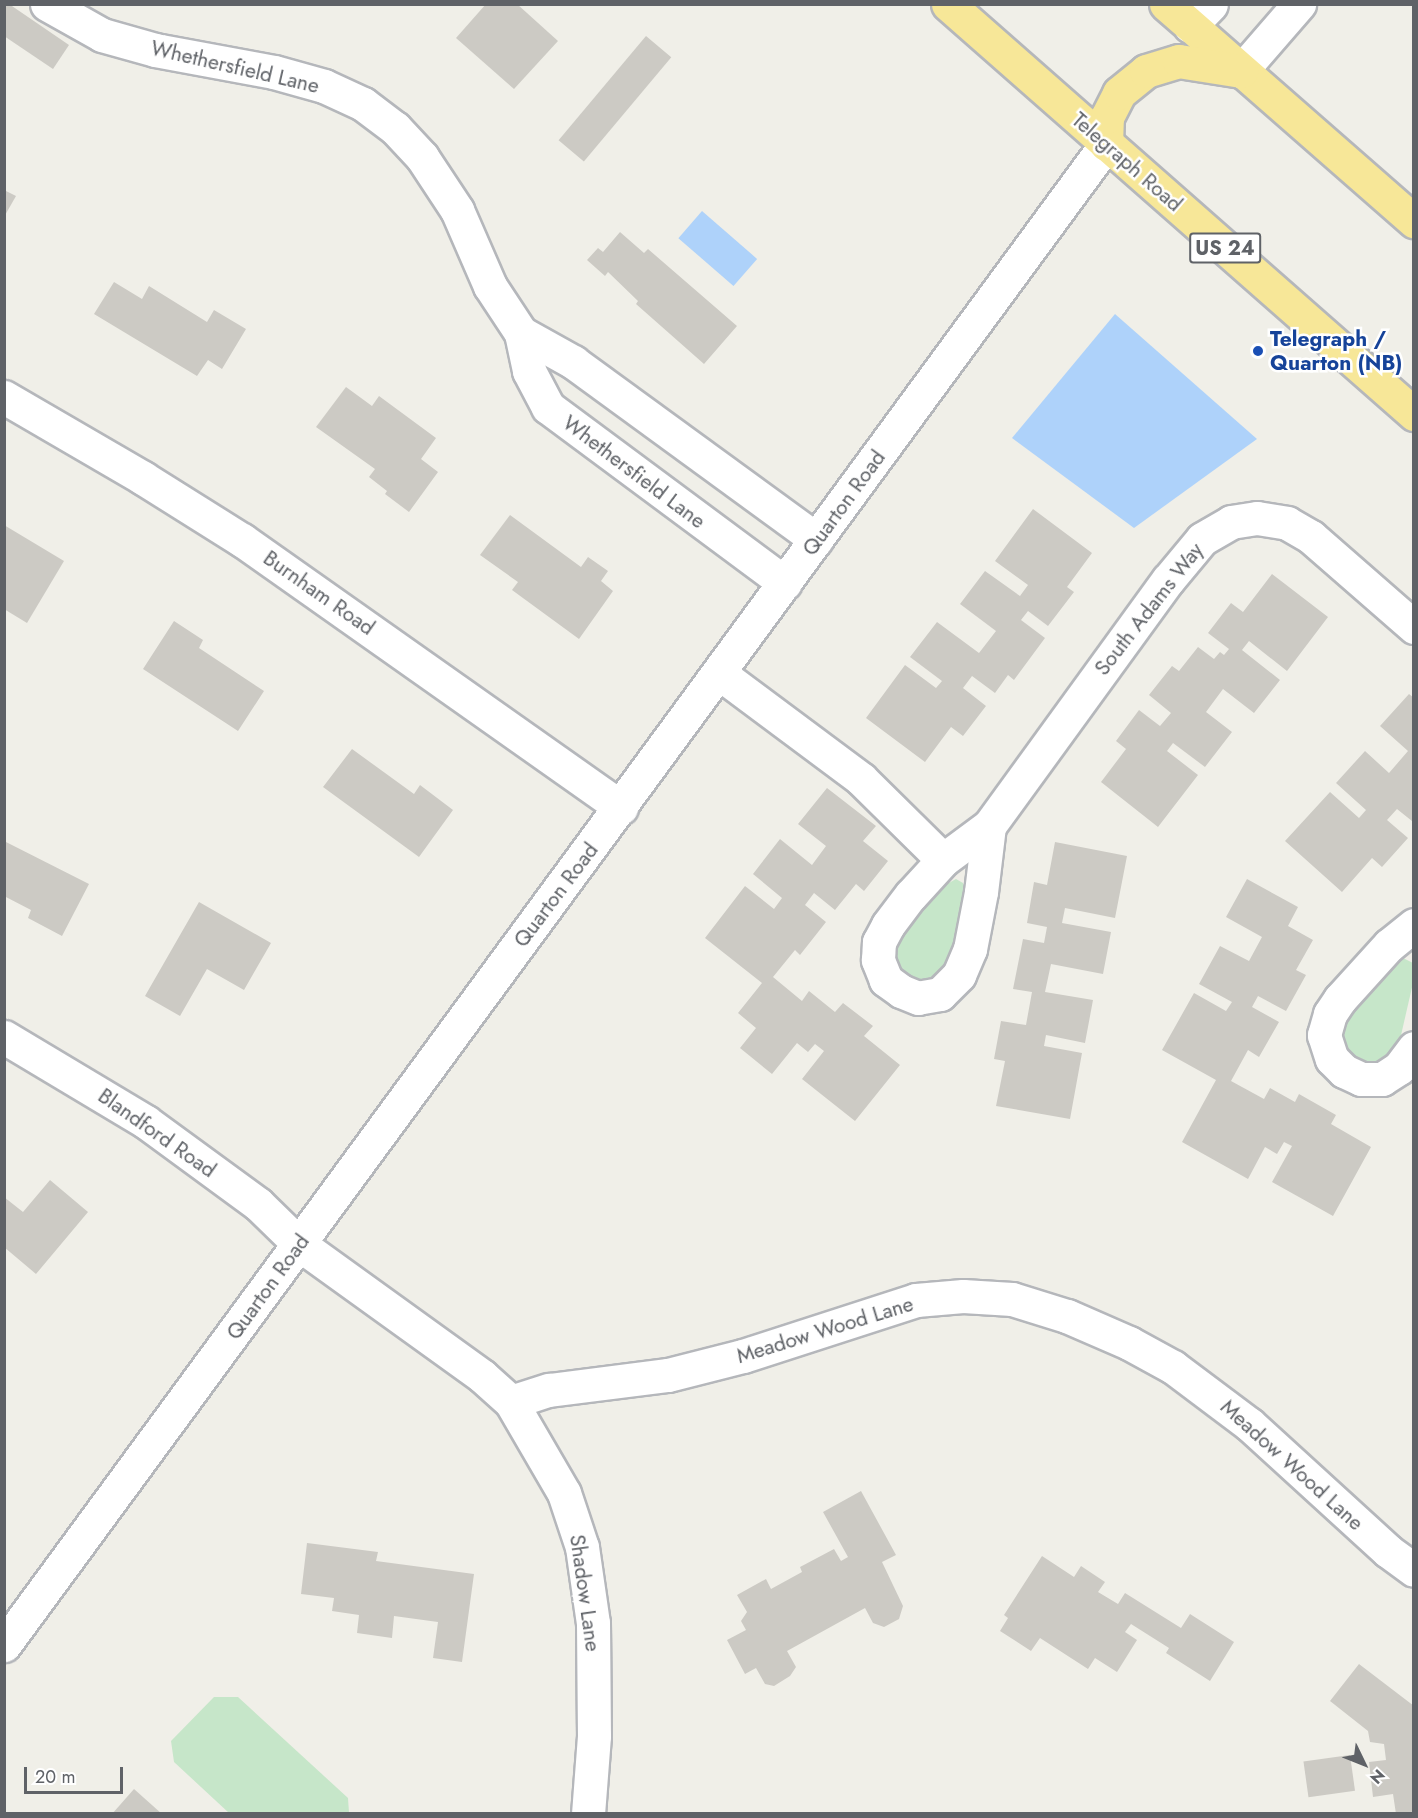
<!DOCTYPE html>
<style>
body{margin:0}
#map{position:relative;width:1418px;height:1818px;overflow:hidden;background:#f0efe8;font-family:Jost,sans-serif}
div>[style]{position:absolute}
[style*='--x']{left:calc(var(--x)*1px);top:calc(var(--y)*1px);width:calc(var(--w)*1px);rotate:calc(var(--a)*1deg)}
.green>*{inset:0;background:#c6e6c9}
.water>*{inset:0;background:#aed2fa;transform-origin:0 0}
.building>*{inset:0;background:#cccac4;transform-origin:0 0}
.roads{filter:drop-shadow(2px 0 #b5b7bb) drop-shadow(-2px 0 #b5b7bb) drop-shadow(0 2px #b5b7bb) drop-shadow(0 -2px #b5b7bb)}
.minor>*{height:33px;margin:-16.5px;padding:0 16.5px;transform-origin:16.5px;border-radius:16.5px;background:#fff}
.highway>*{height:33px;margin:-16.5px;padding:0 16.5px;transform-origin:16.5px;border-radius:16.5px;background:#f7e798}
.dots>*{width:16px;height:16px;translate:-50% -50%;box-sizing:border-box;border:3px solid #fff;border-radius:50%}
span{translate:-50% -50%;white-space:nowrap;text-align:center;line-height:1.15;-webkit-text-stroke:5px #fff;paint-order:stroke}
.shield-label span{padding:2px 4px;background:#fff;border:2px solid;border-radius:4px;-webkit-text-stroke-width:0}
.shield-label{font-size:20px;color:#5f6267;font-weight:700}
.street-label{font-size:21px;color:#5f6267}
.transit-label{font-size:21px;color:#164399;font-weight:700}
.left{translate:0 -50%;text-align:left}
.frame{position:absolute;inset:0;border:6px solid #5f6267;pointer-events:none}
.north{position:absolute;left:1334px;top:1734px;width:60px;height:60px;-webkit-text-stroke:4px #fff;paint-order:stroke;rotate:133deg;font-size:16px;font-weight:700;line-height:24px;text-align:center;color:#5f6267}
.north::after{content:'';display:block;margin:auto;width:21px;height:27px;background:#5f6267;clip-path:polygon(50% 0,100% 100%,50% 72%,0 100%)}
.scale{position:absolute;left:24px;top:1767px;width:99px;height:27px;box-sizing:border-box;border:3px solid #5f6267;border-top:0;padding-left:8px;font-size:18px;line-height:21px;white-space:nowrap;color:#5f6267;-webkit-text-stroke:4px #fff;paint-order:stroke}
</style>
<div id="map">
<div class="green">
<i style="clip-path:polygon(956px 879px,963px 883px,966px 891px,951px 961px,934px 979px,926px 981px,909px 978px,898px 967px,894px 948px,899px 937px,947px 884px)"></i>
<i style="clip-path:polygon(1403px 958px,1413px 963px,1413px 983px,1399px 1044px,1396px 1050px,1378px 1063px,1360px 1062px,1342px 1045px,1343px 1024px)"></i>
<i style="clip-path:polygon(214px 1697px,238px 1697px,348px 1798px,349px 1813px,229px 1813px,174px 1762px,171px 1741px)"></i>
</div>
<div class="water">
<i style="left:702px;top:211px;width:73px;height:36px;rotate:41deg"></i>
<i style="clip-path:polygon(1115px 314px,1257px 439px,1134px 528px,1012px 438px)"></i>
</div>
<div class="building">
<i style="clip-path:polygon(4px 4px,9px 4px,69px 45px,53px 69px,4px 36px)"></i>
<i style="clip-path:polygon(486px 4px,517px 4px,558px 41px,514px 89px,456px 38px)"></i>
<i style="left:646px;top:36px;width:33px;height:136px;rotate:40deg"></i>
<i style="clip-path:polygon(4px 190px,16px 196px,4px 217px)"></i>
<i style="clip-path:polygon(620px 232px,644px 253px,648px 249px,737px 326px,704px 364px,636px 304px,638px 301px,608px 272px,605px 276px,587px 260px,598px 248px,603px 252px)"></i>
<i style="clip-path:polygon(114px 282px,142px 299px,149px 286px,207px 322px,214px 310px,246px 329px,222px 369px,208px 360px,197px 376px,94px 314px)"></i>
<i style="clip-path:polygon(346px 387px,372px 406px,379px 396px,436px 438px,421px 459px,438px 472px,409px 512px,385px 494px,387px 491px,369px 477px,375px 469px,316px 427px)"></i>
<i style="clip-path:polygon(1033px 509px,1092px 553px,1067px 587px,1074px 592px,1048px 626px,1028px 611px,1021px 620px,1045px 638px,1014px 680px,1008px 675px,995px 693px,972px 676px,963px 688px,986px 706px,963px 736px,951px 727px,925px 762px,866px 718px,905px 665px,936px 688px,942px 681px,910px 657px,937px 622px,979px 653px,996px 631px,960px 604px,985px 571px,1020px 596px,1028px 585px,995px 561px)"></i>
<i style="clip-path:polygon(510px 515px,581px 567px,588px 557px,608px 571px,601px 581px,613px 591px,579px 639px,512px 590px,518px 582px,480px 555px)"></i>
<i style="clip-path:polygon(4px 525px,64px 561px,27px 623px,4px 609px)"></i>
<i style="clip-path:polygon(1272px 574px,1328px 617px,1287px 671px,1249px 641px,1242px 650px,1280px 680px,1254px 713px,1223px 689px,1206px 712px,1232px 732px,1205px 767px,1173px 743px,1167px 751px,1198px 775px,1158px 827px,1101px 782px,1126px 749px,1116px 741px,1139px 710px,1160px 726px,1171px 713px,1149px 695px,1172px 666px,1179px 671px,1198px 647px,1214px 659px,1220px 652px,1224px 655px,1229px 649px,1208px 633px,1231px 603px,1243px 612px)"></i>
<i style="clip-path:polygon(174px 621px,203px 640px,199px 648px,264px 691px,238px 731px,143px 669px)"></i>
<i style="clip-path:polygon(1409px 694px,1414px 698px,1414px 819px,1412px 821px,1397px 809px,1387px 820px,1408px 838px,1382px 867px,1372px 858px,1342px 892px,1285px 841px,1330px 792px,1359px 818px,1366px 810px,1336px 783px,1365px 751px,1389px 773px,1408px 751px,1380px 726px)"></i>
<i style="clip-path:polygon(352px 749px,414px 794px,420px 785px,453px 810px,419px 857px,323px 787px)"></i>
<i style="clip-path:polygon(827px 788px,876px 826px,863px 841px,888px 861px,864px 891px,856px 884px,835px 910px,814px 893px,805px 905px,826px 922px,800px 955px,795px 950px,773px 977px,802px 1001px,809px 991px,835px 1012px,843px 1003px,873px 1026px,864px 1036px,900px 1065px,855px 1121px,802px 1079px,824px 1051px,815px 1044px,808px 1052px,797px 1043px,772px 1074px,740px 1048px,756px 1028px,738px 1013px,762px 983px,705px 938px,745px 886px,774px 909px,782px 898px,753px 874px,780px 839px,812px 865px,826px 846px,798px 824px)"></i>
<i style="clip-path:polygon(4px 841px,89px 884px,62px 936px,28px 918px,31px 910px,4px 896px)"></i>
<i style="clip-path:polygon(1055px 842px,1127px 856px,1115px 918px,1065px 908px,1062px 923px,1111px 932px,1103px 974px,1051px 964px,1045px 992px,1093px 1000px,1085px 1043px,1046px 1035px,1044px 1046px,1082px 1053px,1070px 1119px,996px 1106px,1005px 1061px,994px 1059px,1001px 1021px,1026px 1025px,1032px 992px,1013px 989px,1023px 939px,1044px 943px,1047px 927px,1027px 923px,1034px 882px,1047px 885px)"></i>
<i style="clip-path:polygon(1247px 879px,1298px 907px,1288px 926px,1313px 940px,1296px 970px,1306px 975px,1286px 1011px,1258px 996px,1252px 1007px,1279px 1022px,1259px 1057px,1248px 1050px,1231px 1081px,1264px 1099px,1270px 1088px,1295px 1102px,1299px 1094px,1336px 1115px,1331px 1124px,1371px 1147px,1333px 1216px,1272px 1182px,1292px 1146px,1284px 1142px,1277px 1154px,1265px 1147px,1248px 1179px,1182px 1142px,1216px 1080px,1162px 1050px,1194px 993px,1226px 1011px,1232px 1002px,1199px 984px,1220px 946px,1249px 961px,1262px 937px,1226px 917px)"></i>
<i style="clip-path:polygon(199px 902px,271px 943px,244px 990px,207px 969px,180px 1016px,145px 996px)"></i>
<i style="clip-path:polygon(50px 1180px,88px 1212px,36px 1274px,4px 1247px,4px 1197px,23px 1212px)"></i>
<i style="clip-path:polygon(861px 1491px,896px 1555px,882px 1562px,903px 1606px,899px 1619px,884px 1627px,873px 1623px,865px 1608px,787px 1651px,796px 1667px,790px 1676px,774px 1686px,765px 1684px,756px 1668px,745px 1674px,727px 1640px,746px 1630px,741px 1621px,747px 1612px,737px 1595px,766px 1579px,771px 1589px,802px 1572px,800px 1567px,834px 1549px,841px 1561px,848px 1557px,823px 1512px)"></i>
<i style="clip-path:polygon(307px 1543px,378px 1552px,376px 1561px,474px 1574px,462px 1662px,433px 1658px,438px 1622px,394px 1616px,392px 1638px,357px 1633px,359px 1615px,332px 1611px,334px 1598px,301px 1594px)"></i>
<i style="clip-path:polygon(1042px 1556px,1074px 1577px,1081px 1566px,1105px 1582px,1098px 1592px,1118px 1604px,1125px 1593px,1181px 1628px,1190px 1614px,1234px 1642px,1210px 1681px,1166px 1653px,1169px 1648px,1131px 1624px,1125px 1632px,1137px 1640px,1117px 1672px,1095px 1658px,1088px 1669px,1040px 1638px,1031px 1651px,1000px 1631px,1008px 1618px,1004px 1615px)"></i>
<i style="clip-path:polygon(1359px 1664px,1414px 1706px,1414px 1814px,1396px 1814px,1393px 1794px,1373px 1797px,1369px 1762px,1386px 1760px,1384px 1744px,1370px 1742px,1368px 1731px,1330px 1701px)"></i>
<i style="left:1350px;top:1755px;width:36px;height:47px;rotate:82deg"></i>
<i style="clip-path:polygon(134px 1789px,162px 1814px,112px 1814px)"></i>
</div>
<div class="roads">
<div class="minor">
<i style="--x:47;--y:4;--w:63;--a:29.4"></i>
<i style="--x:102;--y:35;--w:55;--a:15.8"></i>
<i style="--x:155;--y:50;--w:121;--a:10.5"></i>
<i style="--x:274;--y:72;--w:52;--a:15.6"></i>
<i style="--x:324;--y:86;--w:43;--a:24.8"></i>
<i style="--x:363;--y:104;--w:40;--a:37"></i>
<i style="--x:395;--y:128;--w:40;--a:47"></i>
<i style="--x:422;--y:157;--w:64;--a:56.6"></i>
<i style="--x:457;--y:210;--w:83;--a:66.5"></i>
<i style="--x:490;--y:286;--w:56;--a:56.6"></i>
<i style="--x:521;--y:333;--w:39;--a:78"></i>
<i style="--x:529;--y:371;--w:41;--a:62.2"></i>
<i style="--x:548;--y:407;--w:295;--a:36.6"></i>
<i style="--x:1190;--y:26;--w:30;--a:-46"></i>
<i style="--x:1241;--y:71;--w:89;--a:-49.1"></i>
<i style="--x:521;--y:333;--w:60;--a:29.1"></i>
<i style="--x:573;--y:362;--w:301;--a:36.1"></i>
<i style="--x:4;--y:397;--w:161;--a:30.2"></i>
<i style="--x:143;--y:478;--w:117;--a:32.1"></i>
<i style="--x:242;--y:540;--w:464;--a:35.2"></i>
<i style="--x:719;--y:673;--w:177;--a:36.7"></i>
<i style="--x:861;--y:779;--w:115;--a:44.6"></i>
<i style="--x:989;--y:826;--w:66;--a:96.9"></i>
<i style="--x:981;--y:892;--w:58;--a:100.9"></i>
<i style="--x:970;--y:949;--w:28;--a:113"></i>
<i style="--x:959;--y:975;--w:27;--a:135"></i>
<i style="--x:940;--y:994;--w:22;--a:170"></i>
<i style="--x:918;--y:998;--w:18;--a:-158"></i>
<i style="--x:901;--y:991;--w:19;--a:-144"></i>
<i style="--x:886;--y:980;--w:22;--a:-112"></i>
<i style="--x:878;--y:960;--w:18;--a:-87"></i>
<i style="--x:879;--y:942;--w:19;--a:-62"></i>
<i style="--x:888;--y:925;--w:38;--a:-53"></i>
<i style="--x:911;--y:895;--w:47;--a:-47.6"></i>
<i style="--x:943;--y:860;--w:57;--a:-36.5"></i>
<i style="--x:989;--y:826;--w:304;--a:-54"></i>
<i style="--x:1168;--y:580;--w:53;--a:-50.3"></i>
<i style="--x:1202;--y:539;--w:34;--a:-30"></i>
<i style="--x:1231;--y:522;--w:26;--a:-9"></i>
<i style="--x:1257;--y:518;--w:30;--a:9"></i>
<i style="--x:1287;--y:523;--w:28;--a:30"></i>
<i style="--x:1311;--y:537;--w:137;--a:41.1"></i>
<i style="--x:1414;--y:925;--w:32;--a:141"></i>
<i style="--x:1389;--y:945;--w:73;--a:132.2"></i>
<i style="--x:1340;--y:999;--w:18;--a:124"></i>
<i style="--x:1330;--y:1014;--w:22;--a:106"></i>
<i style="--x:1324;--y:1035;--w:25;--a:72"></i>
<i style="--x:1332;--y:1059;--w:17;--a:45"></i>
<i style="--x:1344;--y:1071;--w:19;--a:25"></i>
<i style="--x:1361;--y:1079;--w:21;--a:0"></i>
<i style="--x:1382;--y:1079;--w:20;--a:-33"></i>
<i style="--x:1399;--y:1068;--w:25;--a:-53"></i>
<i style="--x:4;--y:1037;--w:165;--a:30.9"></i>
<i style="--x:146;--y:1122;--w:139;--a:36.2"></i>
<i style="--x:258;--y:1204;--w:57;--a:44.3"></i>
<i style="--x:299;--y:1244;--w:226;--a:35.8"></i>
<i style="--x:482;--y:1376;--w:39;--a:42"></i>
<i style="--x:511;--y:1402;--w:105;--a:59.8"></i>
<i style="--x:564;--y:1493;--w:57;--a:71.6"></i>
<i style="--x:582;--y:1547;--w:77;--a:81.8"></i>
<i style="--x:593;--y:1623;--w:113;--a:89.5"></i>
<i style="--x:594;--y:1736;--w:78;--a:94.4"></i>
<i style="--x:511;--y:1402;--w:40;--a:-18"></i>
<i style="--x:549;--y:1390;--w:120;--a:-7.2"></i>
<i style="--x:668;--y:1375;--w:77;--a:-14.2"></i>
<i style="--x:743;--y:1356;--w:182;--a:-17.9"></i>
<i style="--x:916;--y:1300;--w:47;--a:-4.9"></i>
<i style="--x:963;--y:1296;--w:49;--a:3.5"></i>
<i style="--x:1012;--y:1299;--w:58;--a:17.2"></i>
<i style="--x:1067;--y:1316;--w:68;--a:23.5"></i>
<i style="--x:1129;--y:1343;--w:50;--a:28.6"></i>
<i style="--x:1173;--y:1367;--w:95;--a:36.9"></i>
<i style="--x:1249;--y:1424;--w:188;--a:42.4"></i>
<i style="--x:1388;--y:1551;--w:32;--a:36"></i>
<i style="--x:4;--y:1645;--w:1862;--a:-53.71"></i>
</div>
<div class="highway">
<i style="--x:948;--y:4;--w:621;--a:41.34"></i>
<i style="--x:1166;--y:4;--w:330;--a:41.2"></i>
<i style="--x:1106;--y:144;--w:27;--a:-88"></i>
<i style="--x:1107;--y:117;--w:27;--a:-63"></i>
<i style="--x:1119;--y:93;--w:35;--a:-39"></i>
<i style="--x:1146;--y:71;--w:34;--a:-17"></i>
<i style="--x:1179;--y:61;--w:63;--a:9.2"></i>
</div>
</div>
<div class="dots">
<i style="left:1258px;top:351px;background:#1a4fb4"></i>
</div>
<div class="shield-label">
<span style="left:1225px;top:248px">US 24</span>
</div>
<div class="street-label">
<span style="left:235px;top:67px;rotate:13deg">Whethersfield Lane</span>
<span style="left:1127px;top:162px;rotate:41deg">Telegraph Road</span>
<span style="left:634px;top:472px;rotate:37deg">Whethersfield Lane</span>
<span style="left:844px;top:503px;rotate:-54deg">Quarton Road</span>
<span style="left:319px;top:593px;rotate:35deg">Burnham Road</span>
<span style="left:1149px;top:609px;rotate:-52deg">South Adams Way</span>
<span style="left:556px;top:895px;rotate:-53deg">Quarton Road</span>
<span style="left:157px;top:1133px;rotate:35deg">Blandford Road</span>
<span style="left:268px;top:1287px;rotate:-54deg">Quarton Road</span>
<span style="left:825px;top:1330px;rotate:-17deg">Meadow Wood Lane</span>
<span style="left:1292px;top:1465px;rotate:42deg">Meadow Wood Lane</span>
<span style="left:585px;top:1593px;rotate:82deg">Shadow Lane</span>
</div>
<div class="transit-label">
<span class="left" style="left:1270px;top:351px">Telegraph /<br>Quarton (NB)</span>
</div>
<div class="frame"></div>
<div class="north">N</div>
<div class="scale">20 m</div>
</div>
